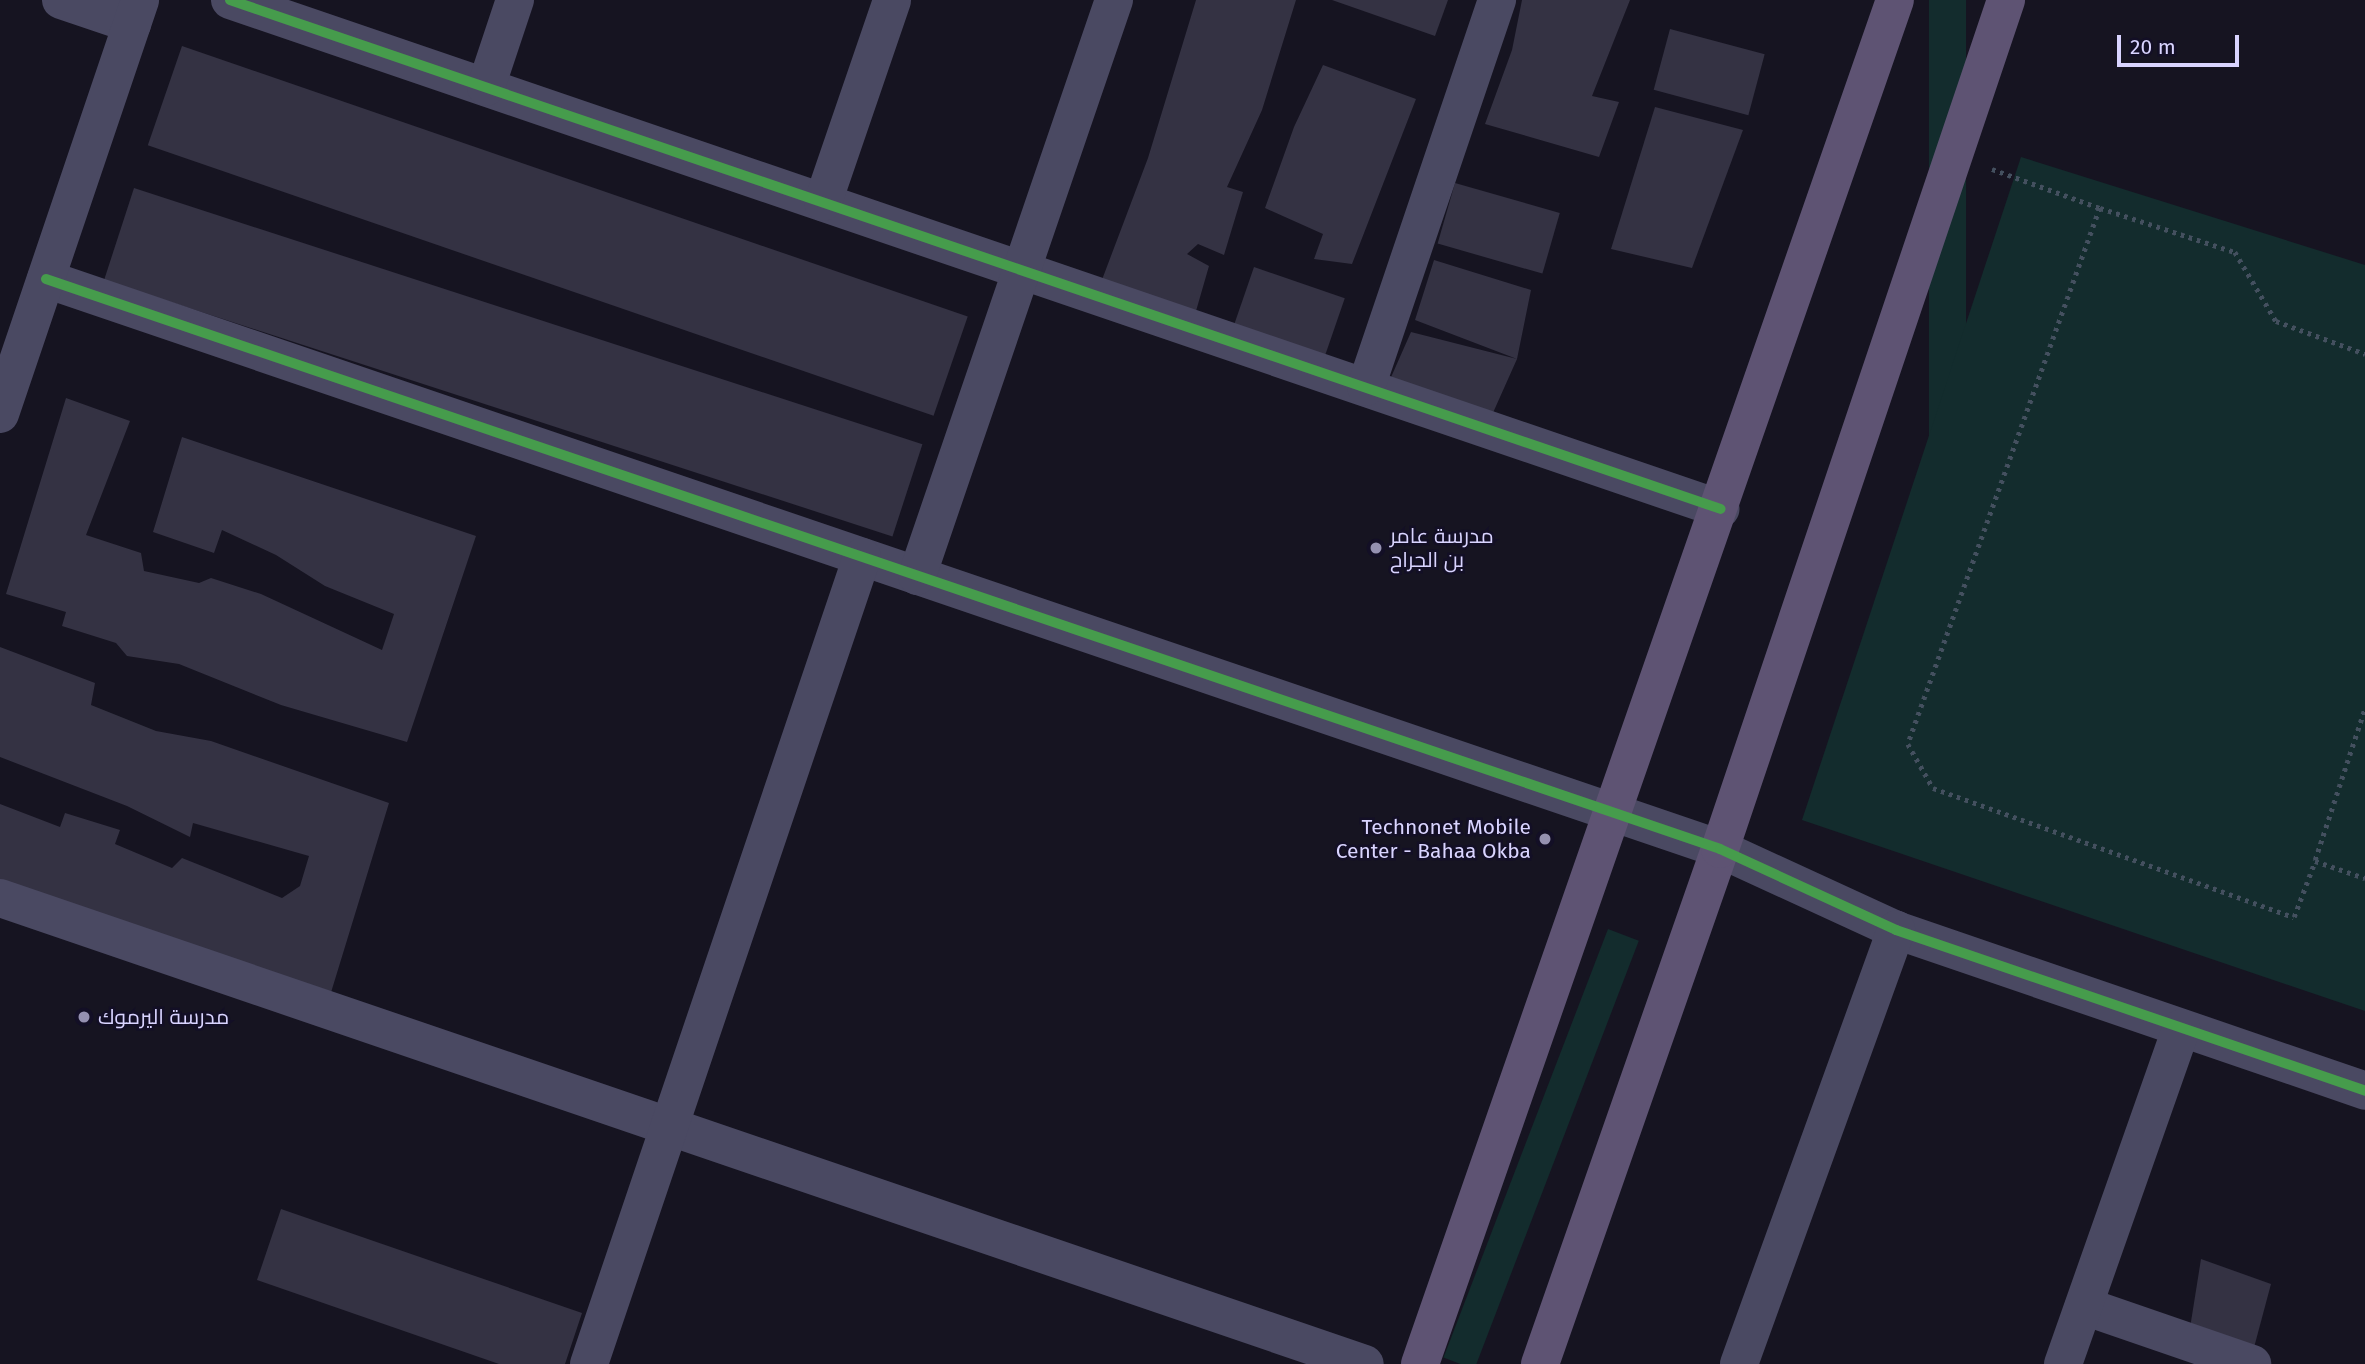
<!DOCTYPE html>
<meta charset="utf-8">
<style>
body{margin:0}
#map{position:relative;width:2365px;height:1364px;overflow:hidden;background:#161421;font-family:"Fira Sans",Cairo,sans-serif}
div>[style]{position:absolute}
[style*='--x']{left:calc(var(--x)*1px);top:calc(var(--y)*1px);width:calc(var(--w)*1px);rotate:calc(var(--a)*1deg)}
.green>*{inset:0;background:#132c2d;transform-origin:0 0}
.building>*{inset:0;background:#343243;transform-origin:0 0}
.path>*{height:4.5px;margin-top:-2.25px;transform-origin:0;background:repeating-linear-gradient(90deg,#44505f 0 3.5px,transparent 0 8.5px)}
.minor>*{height:38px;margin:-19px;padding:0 19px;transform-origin:19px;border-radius:19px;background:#4a4962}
.primary>*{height:38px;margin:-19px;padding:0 19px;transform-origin:19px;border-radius:19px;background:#5e5373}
.cycleway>*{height:10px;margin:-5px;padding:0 5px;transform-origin:5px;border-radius:5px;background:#469c4c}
.dots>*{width:19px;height:19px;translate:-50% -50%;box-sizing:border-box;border:4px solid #130f26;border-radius:50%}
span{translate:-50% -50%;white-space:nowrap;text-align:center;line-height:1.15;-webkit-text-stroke:5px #130f26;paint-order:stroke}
.poi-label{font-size:21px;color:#d9d4ff}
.left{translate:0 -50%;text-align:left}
.right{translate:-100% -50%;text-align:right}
.scale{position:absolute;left:2117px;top:35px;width:122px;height:32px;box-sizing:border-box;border:4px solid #d9d4ff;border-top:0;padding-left:9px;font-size:21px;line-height:24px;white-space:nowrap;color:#d9d4ff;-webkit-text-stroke:5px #130f26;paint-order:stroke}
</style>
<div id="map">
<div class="green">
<i style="left:1929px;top:0;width:37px;height:780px"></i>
<i style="clip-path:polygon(2021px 157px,2365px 265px,2365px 1011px,1802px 820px)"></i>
<i style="left:1608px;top:929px;width:33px;height:459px;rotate:21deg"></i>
</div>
<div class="building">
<i style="clip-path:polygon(1196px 0,1296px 0,1262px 110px,1227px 187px,1243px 192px,1224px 255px,1198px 244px,1187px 254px,1209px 266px,1194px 318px,1100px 285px,1148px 158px)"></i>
<i style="clip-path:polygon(1332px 0,1448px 0,1435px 36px)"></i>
<i style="clip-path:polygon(1522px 0,1630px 0,1592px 96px,1619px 102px,1599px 157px,1485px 124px,1512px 50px)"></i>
<i style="left:1670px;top:29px;width:98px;height:63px;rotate:15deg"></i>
<i style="left:182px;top:46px;width:831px;height:105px;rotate:19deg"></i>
<i style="clip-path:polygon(1323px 65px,1416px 99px,1352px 264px,1314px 259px,1323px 234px,1265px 208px,1294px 127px)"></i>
<i style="clip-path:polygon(1655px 107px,1743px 130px,1692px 268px,1611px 249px)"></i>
<i style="left:1455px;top:183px;width:109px;height:63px;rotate:16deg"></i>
<i style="left:134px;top:188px;width:829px;height:97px;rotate:18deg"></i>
<i style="clip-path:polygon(1434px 260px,1531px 290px,1517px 359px,1492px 415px,1388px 384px,1411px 332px,1517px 359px,1415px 320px)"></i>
<i style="left:1254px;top:267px;width:96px;height:68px;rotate:19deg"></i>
<i style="clip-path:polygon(66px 398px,130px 421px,86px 535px,141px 553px,144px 571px,199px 583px,211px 578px,261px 594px,382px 650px,394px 614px,325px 586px,276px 555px,222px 530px,214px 553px,153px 532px,182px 437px,476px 536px,407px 742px,281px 705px,179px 664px,127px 656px,116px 643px,62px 626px,66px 612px,6px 594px)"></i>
<i style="clip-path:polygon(0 647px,95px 683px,91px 705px,156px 731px,211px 741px,389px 803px,329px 999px,0 884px,0 804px,60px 827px,65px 813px,120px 830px,115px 844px,172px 868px,182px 858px,282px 898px,300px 886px,309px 856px,193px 823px,190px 837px,127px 806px,0 757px)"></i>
<i style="clip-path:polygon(281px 1209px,582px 1313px,565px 1364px,499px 1364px,257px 1280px)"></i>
<i style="clip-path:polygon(2201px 1259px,2271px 1284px,2252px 1355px,2190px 1328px)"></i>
</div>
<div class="path">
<i style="--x:1992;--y:169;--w:115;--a:19.9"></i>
<i style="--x:2100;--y:208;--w:569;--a:109.71"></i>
<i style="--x:1908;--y:744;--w:51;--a:60.4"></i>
<i style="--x:1933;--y:788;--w:383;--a:19.7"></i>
<i style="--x:2294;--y:917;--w:60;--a:-69.4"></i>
<i style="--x:2315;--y:861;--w:53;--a:18.8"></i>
<i style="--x:2100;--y:208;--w:142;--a:18.1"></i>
<i style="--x:2235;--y:252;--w:80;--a:59.3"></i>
<i style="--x:2276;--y:321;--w:95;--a:20.3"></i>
<i style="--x:2315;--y:860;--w:160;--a:-71.8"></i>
</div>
<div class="minor">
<i style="--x:61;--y:0;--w:75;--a:18.7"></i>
<i style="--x:230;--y:0;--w:1575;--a:18.85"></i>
<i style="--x:486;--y:87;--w:92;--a:-71.6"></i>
<i style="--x:823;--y:202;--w:213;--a:-71.1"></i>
<i style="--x:46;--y:279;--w:1768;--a:18.8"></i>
<i style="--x:1720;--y:849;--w:194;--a:24.7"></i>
<i style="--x:1896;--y:930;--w:496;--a:18.9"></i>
<i style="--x:1366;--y:387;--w:409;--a:-71.3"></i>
<i style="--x:0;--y:414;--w:437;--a:-71.3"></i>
<i style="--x:917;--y:576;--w:609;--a:-71.12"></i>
<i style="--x:0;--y:898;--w:1442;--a:18.85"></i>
<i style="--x:2084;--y:1306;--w:178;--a:19"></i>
<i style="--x:589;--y:1364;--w:852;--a:-71.31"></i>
<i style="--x:1739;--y:1364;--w:462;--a:-70.1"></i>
<i style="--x:2063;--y:1364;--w:356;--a:-70.6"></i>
</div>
<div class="primary">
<i style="--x:1420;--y:1364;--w:1444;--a:-70.8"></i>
<i style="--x:1540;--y:1364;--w:546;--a:-70.73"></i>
<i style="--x:1720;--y:849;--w:896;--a:-71.38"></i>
</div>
<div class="cycleway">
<i style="--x:230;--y:0;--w:1575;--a:18.85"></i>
<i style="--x:46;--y:279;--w:1768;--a:18.8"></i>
<i style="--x:1720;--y:849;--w:194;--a:24.7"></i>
<i style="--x:1896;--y:930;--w:496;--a:18.9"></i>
</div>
<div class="dots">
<i style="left:1376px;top:548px;background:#9591b1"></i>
<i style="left:1545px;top:839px;background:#9591b1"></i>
<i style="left:84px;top:1017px;background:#9591b1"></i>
</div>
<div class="poi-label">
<span class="left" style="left:1390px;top:548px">مدرسة عامر<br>بن الجراح</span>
<span class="right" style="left:1531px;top:839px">Technonet Mobile<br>Center - Bahaa Okba</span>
<span class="left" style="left:98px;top:1017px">مدرسة اليرموك</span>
</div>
<div class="scale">20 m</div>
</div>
